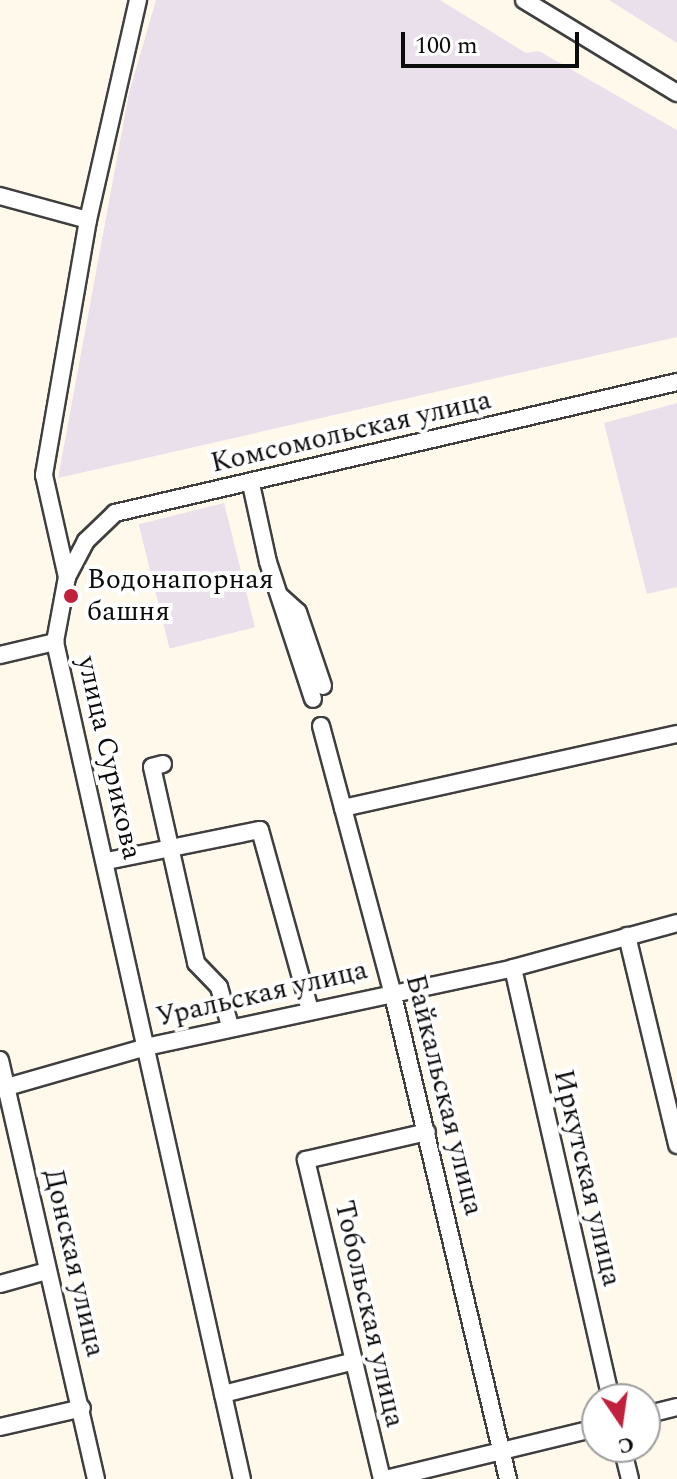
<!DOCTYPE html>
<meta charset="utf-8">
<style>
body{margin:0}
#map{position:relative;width:677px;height:1479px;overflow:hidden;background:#fff9ec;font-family:Spectral,serif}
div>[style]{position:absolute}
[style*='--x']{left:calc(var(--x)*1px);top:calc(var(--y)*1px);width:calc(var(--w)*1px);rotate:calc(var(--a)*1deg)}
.industrial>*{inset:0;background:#e9e0ec;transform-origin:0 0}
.roads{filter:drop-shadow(2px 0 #3f3f3f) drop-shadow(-2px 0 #3f3f3f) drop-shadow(0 2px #3f3f3f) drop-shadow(0 -2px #3f3f3f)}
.minor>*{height:16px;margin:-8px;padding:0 8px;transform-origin:8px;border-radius:8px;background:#fff}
.dots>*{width:22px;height:22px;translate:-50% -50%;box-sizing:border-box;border:4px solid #fff;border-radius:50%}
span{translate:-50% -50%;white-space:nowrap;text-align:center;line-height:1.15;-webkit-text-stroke:8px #fff;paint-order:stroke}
.street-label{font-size:28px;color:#0c0c0c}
.poi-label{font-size:28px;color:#0c0c0c}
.left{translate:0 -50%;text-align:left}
.north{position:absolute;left:581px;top:1383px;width:80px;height:80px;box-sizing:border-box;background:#fff;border:2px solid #9e9e9e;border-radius:50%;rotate:167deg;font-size:22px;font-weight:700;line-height:32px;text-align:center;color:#0c0c0c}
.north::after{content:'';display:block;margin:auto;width:28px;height:36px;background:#c0213c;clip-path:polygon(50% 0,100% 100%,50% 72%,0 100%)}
.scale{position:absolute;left:401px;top:32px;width:178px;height:36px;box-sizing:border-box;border:4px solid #0c0c0c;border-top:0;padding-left:10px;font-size:24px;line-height:28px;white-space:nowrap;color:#0c0c0c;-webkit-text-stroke:6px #fff;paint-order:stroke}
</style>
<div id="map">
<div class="industrial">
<i style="clip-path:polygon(156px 0,440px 0,526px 53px,539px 51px,677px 130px,677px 337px,58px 478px,129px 93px)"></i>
<i style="clip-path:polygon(609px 0,677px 0,677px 43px)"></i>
<i style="clip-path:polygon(677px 403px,677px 587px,647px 594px,604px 423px)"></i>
<i style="left:224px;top:503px;width:128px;height:88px;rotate:76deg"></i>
</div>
<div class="roads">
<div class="minor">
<i style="--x:138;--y:0;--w:226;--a:102.8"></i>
<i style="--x:88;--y:220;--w:259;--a:99.8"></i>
<i style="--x:44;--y:475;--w:105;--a:77.3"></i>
<i style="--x:67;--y:577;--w:66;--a:100.5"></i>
<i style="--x:55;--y:642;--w:858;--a:77.41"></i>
<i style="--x:524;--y:0;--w:179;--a:31.3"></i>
<i style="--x:0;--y:196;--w:91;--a:15.3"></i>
<i style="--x:251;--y:484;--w:80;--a:77.7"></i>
<i style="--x:268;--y:562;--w:144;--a:71.8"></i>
<i style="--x:67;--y:577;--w:41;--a:-62.2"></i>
<i style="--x:86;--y:541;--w:40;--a:-44"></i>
<i style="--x:115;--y:513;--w:577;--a:-13.12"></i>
<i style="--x:280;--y:596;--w:24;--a:42"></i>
<i style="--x:298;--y:612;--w:78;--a:71.3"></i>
<i style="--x:0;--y:655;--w:57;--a:-13.3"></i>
<i style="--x:321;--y:726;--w:274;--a:75"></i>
<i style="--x:392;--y:991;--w:502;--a:76.63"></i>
<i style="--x:163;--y:764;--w:11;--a:165"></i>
<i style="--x:152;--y:767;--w:201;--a:77.3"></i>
<i style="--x:196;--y:963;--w:33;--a:46"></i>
<i style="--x:219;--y:987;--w:41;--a:74.2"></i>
<i style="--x:343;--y:808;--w:342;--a:-12.5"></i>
<i style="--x:107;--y:861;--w:156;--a:-11.5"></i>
<i style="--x:260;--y:830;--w:187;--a:74.5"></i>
<i style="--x:627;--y:936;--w:215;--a:76.5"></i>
<i style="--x:513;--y:968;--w:442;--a:77.2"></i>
<i style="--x:0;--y:1060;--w:430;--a:77.1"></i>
<i style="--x:0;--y:1089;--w:152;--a:-16"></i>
<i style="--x:146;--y:1047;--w:375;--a:-12.1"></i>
<i style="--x:513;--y:968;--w:170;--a:-15.3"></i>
<i style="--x:0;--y:1284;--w:49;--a:-15.5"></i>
<i style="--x:223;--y:1394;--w:135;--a:-14.1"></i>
<i style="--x:645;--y:1415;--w:33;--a:-14"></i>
<i style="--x:0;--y:1427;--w:84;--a:-13"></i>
<i style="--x:622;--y:1447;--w:33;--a:76"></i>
<i style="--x:382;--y:1479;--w:328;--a:-103.4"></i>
<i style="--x:306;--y:1160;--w:124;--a:-13"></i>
<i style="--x:386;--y:1479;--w:217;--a:-13.6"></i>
</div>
</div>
<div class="dots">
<i style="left:71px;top:596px;background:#c0213c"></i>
</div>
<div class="street-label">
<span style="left:351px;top:432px;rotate:-13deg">Комсомольская улица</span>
<span style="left:109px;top:758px;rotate:77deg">улица Сурикова</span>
<span style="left:262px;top:994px;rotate:-13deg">Уральская улица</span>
<span style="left:444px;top:1095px;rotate:76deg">Байкальская улица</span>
<span style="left:587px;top:1178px;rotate:77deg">Иркутская улица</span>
<span style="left:74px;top:1263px;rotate:77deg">Донская улица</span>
<span style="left:369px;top:1314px;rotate:77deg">Тобольская улица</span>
</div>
<div class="poi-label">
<span class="left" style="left:87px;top:596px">Водонапорная<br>башня</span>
</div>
<div class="north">С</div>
<div class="scale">100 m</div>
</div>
